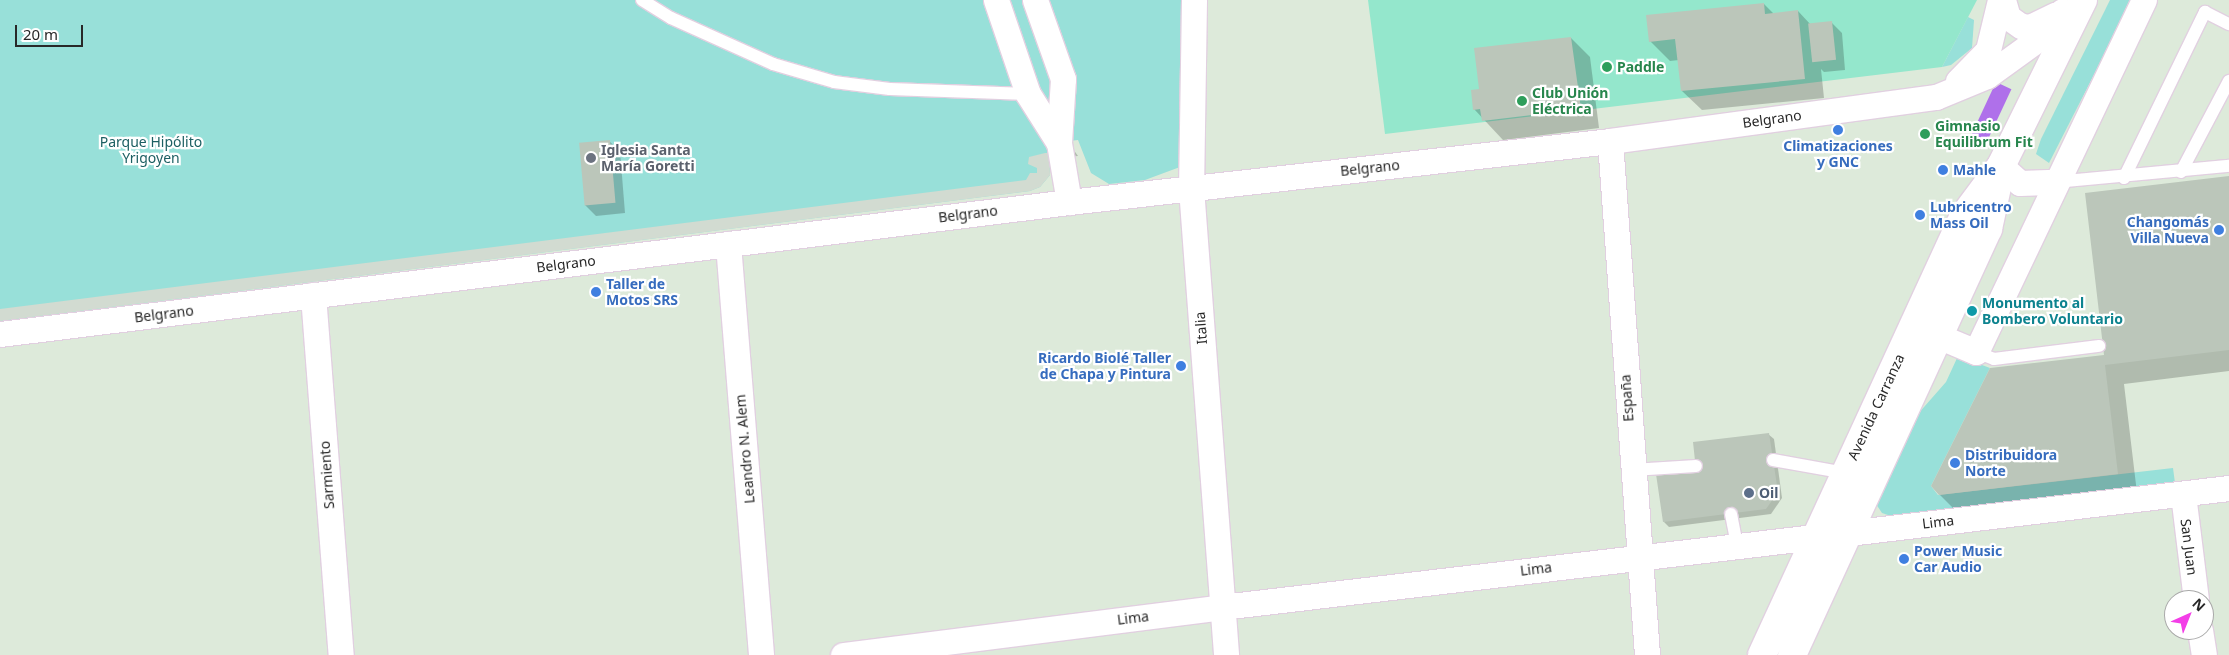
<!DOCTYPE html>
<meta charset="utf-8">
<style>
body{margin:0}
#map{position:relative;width:2229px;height:655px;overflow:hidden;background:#ddeada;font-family:"Noto Sans",sans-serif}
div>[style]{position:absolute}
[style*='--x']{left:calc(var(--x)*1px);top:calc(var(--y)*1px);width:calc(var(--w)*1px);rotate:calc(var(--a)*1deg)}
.green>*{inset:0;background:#98e0d9}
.pitch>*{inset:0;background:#94e7cc}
.plaza>*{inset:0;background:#d2dbd1}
.water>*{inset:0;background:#af70ea;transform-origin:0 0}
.shadow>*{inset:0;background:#0003}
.building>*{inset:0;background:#bbc6ba;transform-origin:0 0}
.roads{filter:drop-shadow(1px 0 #e1d0e0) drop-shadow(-1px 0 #e1d0e0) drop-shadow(0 1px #e1d0e0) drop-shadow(0 -1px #e1d0e0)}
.service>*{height:12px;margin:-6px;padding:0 6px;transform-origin:6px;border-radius:6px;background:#fff}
.minor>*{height:25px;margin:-12.5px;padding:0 12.5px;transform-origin:12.5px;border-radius:12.5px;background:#fff}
.secondary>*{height:28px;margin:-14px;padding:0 14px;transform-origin:14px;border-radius:14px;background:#fff}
.dots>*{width:14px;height:14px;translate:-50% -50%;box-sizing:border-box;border:2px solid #fff;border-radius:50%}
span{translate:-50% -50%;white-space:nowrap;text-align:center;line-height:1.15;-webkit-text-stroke:4.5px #fff;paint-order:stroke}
.leisure-label{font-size:14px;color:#27864d;font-weight:700}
.left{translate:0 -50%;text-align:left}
.street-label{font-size:14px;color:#282828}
.park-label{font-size:14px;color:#1c5f62}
.shop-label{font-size:14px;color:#366cbe;font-weight:700}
.right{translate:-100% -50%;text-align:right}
.worship-label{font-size:14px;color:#5b616d;font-weight:700}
.culture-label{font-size:14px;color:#0d838f;font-weight:700}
.service-label{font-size:14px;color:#4e5e75;font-weight:700}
.north{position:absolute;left:2164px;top:590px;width:50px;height:50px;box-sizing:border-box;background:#fff;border:1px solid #a9a9a9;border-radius:50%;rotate:44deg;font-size:14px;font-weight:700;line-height:20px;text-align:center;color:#282828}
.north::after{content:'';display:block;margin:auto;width:18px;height:22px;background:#f33ee7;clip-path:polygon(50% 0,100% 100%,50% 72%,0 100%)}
.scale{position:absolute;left:15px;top:25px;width:68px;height:22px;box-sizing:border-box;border:2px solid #282828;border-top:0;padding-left:6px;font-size:15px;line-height:18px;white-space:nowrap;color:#282828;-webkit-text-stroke:4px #fff;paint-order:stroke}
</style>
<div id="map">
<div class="green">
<i style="clip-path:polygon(0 0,1186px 0,1180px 167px,1145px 180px,1109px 184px,1091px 173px,1078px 140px,1044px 144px,1049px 153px,1050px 175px,1040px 187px,1030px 191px,0 321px)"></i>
<i style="clip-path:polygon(2110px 0,2132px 0,2049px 163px,2036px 154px,2041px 139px)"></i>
<i style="clip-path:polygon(1968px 17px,1974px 20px,1972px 48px,1951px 65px,1942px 67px)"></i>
<i style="clip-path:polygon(1958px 356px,1990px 368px,1931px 486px,1938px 495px,2173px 468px,2175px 483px,1891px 516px,1882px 513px,1876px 504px,1917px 415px,1946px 382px)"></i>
</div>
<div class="pitch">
<i style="clip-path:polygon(1368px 0,1977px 0,1942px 67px,1385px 134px)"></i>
</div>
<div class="plaza">
<i style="clip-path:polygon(1045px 153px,1049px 153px,1050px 175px,1040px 187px,1030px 191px,0 321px,0 309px,1026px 180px,1030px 173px,1037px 173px,1037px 168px,1028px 164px,1029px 157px)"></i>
</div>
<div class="water">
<i style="left:1996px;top:82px;width:17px;height:57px;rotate:25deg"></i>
</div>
<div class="shadow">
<i style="clip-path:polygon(1764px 4px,1774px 14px,1798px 11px,1811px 25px,1832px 23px,1842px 33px,1845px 70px,1824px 72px,1821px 69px,1824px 98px,1702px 110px,1682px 91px,1679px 60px,1670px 61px,1650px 41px)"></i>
<i style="clip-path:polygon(1571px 38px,1590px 57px,1599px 128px,1503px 140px,1474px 109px,1480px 90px)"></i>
<i style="clip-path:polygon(609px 141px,620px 151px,625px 213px,596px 216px,585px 205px)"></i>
<i style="clip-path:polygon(1073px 149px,1078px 156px,1055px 158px,1050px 152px)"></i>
<i style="clip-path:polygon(2229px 177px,2229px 371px,2124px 384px,2137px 493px,1959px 514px,1939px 494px,2105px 356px)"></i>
<i style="clip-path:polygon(1768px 434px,1774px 439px,1782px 498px,1771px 514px,1669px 527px,1664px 522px,1698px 471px)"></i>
</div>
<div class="building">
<i style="clip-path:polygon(1764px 3px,1765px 14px,1798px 10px,1805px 79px,1681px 91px,1675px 39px,1649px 42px,1646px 15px)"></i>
<i style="left:1832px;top:21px;width:39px;height:24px;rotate:84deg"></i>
<i style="clip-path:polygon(1571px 37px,1581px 109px,1482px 121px,1480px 109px,1473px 110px,1471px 90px,1479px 89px,1474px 48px)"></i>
<i style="left:610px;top:140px;width:63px;height:31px;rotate:85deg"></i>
<i style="clip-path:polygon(2229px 176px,2229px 350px,2105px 365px,2118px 474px,1939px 495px,1931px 486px,1990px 368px,2104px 355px,2085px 193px)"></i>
<i style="clip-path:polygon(1769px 433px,1778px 492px,1766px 509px,1663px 522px,1656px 474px,1696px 470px,1693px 442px)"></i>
</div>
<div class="roads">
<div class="service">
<i style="--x:642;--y:0;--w:34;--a:32"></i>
<i style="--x:671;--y:18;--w:112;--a:24.3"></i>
<i style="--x:773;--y:64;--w:64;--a:16.4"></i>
<i style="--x:834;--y:82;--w:56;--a:7.1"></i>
<i style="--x:890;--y:89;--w:138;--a:2.1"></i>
<i style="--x:2181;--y:172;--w:103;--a:-62.2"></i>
<i style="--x:2124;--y:178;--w:185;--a:-64"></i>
<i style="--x:2205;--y:12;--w:27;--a:27"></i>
<i style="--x:2055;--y:182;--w:175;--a:-5.3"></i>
<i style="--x:1976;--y:352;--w:19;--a:21"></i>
<i style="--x:1994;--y:359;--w:106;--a:-7.1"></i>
<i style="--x:1773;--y:460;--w:73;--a:10.2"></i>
<i style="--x:1632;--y:470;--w:64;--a:-3.6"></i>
<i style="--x:1731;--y:514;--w:33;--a:79"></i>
</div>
<div class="minor">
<i style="--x:996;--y:0;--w:99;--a:71.2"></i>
<i style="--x:1028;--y:94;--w:58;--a:57.7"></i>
<i style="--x:1035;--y:0;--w:84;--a:70.5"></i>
<i style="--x:1063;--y:79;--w:64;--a:93.6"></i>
<i style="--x:1059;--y:143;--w:60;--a:80.4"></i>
<i style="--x:1194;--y:0;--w:188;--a:90.9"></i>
<i style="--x:1191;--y:188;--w:468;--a:85.7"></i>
<i style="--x:2003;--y:0;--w:18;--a:74"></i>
<i style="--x:2008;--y:17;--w:16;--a:35"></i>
<i style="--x:2021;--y:26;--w:9;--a:6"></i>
<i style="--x:2030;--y:27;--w:28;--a:-26"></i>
<i style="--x:1958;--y:81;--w:43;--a:-45.9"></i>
<i style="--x:1988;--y:50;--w:51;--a:-76.5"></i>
<i style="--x:1610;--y:141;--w:515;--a:85.88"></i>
<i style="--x:2001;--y:166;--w:25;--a:42"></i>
<i style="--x:2020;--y:183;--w:35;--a:-2"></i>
<i style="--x:728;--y:244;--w:412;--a:85.4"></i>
<i style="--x:313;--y:295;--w:361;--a:85.6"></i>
<i style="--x:0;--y:334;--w:1077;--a:-7.04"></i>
<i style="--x:1069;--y:202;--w:544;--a:-6.43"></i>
<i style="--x:1610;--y:141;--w:329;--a:-7.7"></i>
<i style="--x:1936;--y:97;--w:55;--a:-22.4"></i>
<i style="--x:1987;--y:76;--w:68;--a:-36"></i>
<i style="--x:2042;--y:36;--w:32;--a:-51"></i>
<i style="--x:1938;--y:336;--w:41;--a:22.8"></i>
<i style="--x:1976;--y:352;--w:390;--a:-64.5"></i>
<i style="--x:2183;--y:494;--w:107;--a:83"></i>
<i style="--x:2200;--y:630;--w:25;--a:81"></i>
<i style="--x:843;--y:655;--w:382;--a:-7.2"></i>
<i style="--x:1222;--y:607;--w:1014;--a:-6.74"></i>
</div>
<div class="secondary">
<i style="--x:1762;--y:655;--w:482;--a:-65.3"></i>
<i style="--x:1963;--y:217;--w:64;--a:-53.3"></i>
<i style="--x:2001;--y:166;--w:185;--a:-63.7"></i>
<i style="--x:1792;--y:655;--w:469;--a:-65.3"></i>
<i style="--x:1988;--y:229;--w:57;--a:-77.9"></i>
</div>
</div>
<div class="dots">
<i style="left:1607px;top:67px;background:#2e9e5b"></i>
<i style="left:1522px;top:101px;background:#2e9e5b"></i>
<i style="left:1838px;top:130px;background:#3f7fe0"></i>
<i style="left:1925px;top:134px;background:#2e9e5b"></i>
<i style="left:591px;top:158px;background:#6b7280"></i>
<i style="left:1943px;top:170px;background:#3f7fe0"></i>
<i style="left:1920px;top:215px;background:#3f7fe0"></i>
<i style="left:2219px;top:230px;background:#3f7fe0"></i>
<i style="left:596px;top:292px;background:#3f7fe0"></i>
<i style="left:1972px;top:311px;background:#0f9aa8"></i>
<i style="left:1181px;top:366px;background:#3f7fe0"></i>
<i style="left:1955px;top:463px;background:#3f7fe0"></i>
<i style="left:1749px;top:493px;background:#5c6f8a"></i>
<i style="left:1904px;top:559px;background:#3f7fe0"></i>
</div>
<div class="leisure-label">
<span class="left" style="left:1617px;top:67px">Paddle</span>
<span class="left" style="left:1532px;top:101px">Club Unión<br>Eléctrica</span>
<span class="left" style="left:1935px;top:134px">Gimnasio<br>Equilibrum Fit</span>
</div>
<div class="street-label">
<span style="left:1772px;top:119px;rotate:-8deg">Belgrano</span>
<span style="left:1370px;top:168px;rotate:-6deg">Belgrano</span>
<span style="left:968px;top:214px;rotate:-7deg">Belgrano</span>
<span style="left:566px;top:264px;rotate:-7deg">Belgrano</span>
<span style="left:164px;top:314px;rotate:-7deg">Belgrano</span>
<span style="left:1201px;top:328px;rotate:-94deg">Italia</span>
<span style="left:1627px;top:398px;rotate:-94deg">España</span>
<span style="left:1876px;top:407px;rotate:-65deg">Avenida Carranza</span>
<span style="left:745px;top:449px;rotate:-95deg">Leandro N. Alem</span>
<span style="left:327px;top:475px;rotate:-94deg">Sarmiento</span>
<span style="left:1938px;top:522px;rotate:-7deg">Lima</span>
<span style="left:2189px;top:547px;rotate:83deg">San Juan</span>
<span style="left:1536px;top:569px;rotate:-7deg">Lima</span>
<span style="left:1133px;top:618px;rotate:-7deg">Lima</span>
</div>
<div class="park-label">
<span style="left:151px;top:150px">Parque Hipólito<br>Yrigoyen</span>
</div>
<div class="shop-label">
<span style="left:1838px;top:154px">Climatizaciones<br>y GNC</span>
<span class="left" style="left:1953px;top:170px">Mahle</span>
<span class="left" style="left:1930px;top:215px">Lubricentro<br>Mass Oil</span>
<span class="right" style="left:2209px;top:230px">Changomás<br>Villa Nueva</span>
<span class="left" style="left:606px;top:292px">Taller de<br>Motos SRS</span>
<span class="right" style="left:1171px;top:366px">Ricardo Biolé Taller<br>de Chapa y Pintura</span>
<span class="left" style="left:1965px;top:463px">Distribuidora<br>Norte</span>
<span class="left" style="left:1914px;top:559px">Power Music<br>Car Audio</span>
</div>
<div class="worship-label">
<span class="left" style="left:601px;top:158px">Iglesia Santa<br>María Goretti</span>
</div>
<div class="culture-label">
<span class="left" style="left:1982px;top:311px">Monumento al<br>Bombero Voluntario</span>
</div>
<div class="service-label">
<span class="left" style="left:1759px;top:493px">Oil</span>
</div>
<div class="north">N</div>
<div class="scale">20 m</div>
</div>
